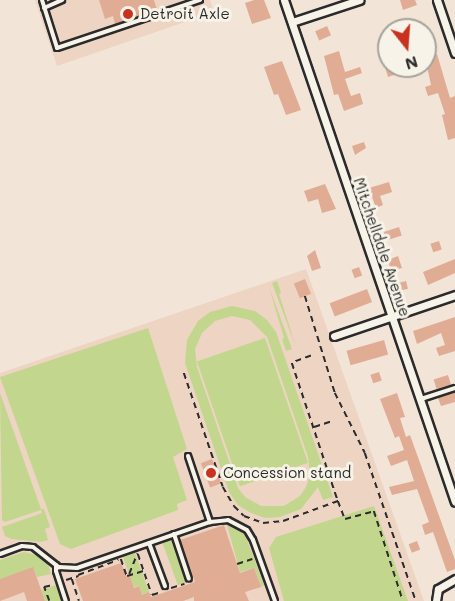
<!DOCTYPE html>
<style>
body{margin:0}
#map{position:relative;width:455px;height:601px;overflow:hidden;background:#f2e5d7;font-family:Mali,sans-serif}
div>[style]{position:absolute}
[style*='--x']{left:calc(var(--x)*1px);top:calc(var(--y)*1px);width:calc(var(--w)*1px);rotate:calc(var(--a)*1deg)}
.built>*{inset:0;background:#edd4c3}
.green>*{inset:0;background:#c2d78d;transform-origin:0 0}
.building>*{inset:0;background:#e0ac94;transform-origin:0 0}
.path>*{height:1.5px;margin-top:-0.75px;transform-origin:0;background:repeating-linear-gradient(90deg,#2b2b2b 0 6px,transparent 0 10.5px)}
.roads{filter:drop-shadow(2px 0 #2b2b2b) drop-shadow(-2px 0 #2b2b2b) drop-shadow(0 2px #2b2b2b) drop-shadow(0 -2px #2b2b2b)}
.service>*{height:4px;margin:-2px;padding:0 2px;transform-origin:2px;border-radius:2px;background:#f7f3e8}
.minor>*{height:7px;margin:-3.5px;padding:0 3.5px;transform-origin:3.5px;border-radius:3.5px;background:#f7f3e8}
.dots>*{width:16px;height:16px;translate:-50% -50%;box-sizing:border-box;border:3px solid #f7f3e8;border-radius:50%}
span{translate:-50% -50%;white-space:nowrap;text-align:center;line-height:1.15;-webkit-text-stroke:6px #f7f3e8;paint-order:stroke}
.poi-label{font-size:15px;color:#2b2b2b}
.left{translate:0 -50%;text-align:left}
.street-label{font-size:15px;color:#2b2b2b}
.north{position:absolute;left:377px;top:18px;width:60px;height:60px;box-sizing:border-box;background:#f7f3e8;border:2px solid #a5a39c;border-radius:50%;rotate:163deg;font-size:16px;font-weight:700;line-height:24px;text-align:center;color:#2b2b2b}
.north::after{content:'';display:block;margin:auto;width:21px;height:27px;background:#c8321e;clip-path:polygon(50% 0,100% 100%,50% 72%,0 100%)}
</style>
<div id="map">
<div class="built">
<i style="clip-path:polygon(35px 0,210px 0,214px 12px,57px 66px)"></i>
<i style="clip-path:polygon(306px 269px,424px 601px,0 601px,0 373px)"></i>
</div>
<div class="green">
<i style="clip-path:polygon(277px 281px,281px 293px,279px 294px,296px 347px,272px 283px)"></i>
<i style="clip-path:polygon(269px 287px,292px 349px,286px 351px,282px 339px,284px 338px)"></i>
<i style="clip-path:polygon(evenodd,232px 306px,255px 311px,267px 320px,276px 332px,333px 497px,323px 500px,318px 487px,301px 509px,280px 517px,265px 518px,251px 513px,238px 505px,229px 492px,185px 363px,187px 340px,198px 321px,210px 312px,232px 306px,232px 316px,250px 320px,267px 337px,308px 457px,310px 475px,306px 487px,300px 496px,284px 506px,261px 506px,245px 497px,238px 488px,197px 367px,195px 349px,202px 333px,215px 321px,232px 316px)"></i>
<i style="clip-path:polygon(148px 328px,187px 449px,173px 457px,187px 500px,177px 504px,178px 510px,71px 549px,60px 544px,0 377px)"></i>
<i style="left:265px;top:338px;width:132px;height:72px;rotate:71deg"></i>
<i style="clip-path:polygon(0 393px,41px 509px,44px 509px,50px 527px,45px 529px,48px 540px,40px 542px,11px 539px,5px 536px,2px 527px,42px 513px,41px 510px,5px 522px,2px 520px)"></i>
<i style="clip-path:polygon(374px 506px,408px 601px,284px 601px,269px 548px,276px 537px)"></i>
<i style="clip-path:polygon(227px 525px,239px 530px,246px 537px,264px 585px,261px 587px,254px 568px,240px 572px)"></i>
<i style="left:171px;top:540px;width:45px;height:9px;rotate:70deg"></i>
<i style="clip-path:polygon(24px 552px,40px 556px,48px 564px,51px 574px,37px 577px,33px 568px,0 579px,0 560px)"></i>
<i style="clip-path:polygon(135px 553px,149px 592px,142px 595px,139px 586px,134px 587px,123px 557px)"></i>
<i style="clip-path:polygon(56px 585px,62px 601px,45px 601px,41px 590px)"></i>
</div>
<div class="building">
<i style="clip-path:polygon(99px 0,154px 0,157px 10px,115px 24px,113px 16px,105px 19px)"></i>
<i style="clip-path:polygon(254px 0,264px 0,271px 18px,252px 24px,245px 3px)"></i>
<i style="clip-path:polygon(400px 0,415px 0,417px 5px,403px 10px)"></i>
<i style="left:327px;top:26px;width:10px;height:13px;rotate:66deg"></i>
<i style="clip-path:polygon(339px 51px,345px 72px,360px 67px,362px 73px,345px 79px,351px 96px,360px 93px,363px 104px,344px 111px,338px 94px,334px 95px,324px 56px)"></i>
<i style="clip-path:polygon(437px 54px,450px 98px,455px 96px,455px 138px,448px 140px,442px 115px,445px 114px,438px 93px,428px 96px,425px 87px,431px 85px,425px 57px)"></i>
<i style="clip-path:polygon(282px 61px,301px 110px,286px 115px,278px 94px,274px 95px,264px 67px)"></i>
<i style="clip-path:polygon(395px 66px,397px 74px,388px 77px,385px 67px)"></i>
<i style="clip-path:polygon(364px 142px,366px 148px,355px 155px,352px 146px)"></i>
<i style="clip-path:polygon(389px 182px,392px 192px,380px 196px,383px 205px,376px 208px,369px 188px)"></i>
<i style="clip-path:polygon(325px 184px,336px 209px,322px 213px,318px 199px,308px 202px,304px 191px)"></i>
<i style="left:399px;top:227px;width:9px;height:16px;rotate:72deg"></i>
<i style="left:439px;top:241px;width:9px;height:9px;rotate:72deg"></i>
<i style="clip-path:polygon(315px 250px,321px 268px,312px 271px,307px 256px)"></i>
<i style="clip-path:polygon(398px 256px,402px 268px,391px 271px,388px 260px)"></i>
<i style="clip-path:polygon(455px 259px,455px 273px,428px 285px,423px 272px)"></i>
<i style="left:359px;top:267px;width:9px;height:8px;rotate:69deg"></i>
<i style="left:305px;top:279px;width:16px;height:12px;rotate:68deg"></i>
<i style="left:406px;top:281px;width:8px;height:9px;rotate:76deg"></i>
<i style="left:367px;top:289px;width:14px;height:40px;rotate:69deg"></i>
<i style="clip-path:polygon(455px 317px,455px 351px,439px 356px,436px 348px,445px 345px,441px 333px,417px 344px,413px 331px)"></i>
<i style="left:384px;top:340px;width:15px;height:39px;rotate:74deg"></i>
<i style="left:379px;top:372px;width:9px;height:9px;rotate:72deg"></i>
<i style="left:448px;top:375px;width:10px;height:15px;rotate:73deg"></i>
<i style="clip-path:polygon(455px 392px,455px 402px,441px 406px,438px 398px)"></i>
<i style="clip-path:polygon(397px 393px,405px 417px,400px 418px,406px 437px,410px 435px,455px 560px,455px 569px,447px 572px,433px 532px,425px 535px,422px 525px,429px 522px,417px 489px,392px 495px,389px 487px,414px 481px,407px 460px,391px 466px,387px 456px,404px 450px,399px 436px,395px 438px,380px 399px)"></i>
<i style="left:212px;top:459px;width:26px;height:12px;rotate:69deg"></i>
<i style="clip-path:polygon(224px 525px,240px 573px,254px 568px,261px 587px,245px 592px,249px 601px,194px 601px,194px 597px,183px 601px,83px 601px,75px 579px,121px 563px,127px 577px,130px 576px,134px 588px,139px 586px,142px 595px,149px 592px,151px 597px,195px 582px,180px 540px)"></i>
<i style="left:417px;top:541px;width:9px;height:9px;rotate:69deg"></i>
<i style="clip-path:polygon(33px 567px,45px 601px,27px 601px,24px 592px,0 601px,0 579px)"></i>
</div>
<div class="path">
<i style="--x:305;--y:296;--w:102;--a:72.8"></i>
<i style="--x:335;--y:393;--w:67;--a:63.4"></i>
<i style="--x:365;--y:453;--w:157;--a:71"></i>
<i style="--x:311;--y:356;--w:20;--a:160"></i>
<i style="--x:292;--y:363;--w:145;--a:71.6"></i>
<i style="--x:184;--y:373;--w:120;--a:71.1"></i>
<i style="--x:223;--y:487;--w:22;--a:60"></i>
<i style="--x:234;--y:506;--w:14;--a:45"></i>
<i style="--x:244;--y:516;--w:20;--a:20"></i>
<i style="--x:263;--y:523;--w:20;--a:-6"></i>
<i style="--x:283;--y:521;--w:59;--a:-20"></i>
<i style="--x:338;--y:501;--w:19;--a:69"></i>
<i style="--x:345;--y:519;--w:30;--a:-15"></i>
<i style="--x:374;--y:511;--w:95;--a:72.1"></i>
<i style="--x:314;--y:427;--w:20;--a:-18"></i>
<i style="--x:138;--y:554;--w:43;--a:71.1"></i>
<i style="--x:152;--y:595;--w:9;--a:-18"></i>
<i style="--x:121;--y:559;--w:18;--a:71"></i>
<i style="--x:127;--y:576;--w:17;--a:-17"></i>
<i style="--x:237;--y:564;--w:16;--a:-18"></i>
<i style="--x:129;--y:574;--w:22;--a:-68"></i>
<i style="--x:78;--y:575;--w:43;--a:-20.6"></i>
<i style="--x:72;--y:579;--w:23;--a:72"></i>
<i style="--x:66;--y:580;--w:13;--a:-18"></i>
<i style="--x:171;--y:588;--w:14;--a:-17"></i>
<i style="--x:49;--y:601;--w:15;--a:-110"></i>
<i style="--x:44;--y:587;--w:9;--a:-13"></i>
</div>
<div class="roads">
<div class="service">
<i style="--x:42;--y:0;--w:50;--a:72.6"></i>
<i style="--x:57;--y:48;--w:151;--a:-18.6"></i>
<i style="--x:44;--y:8;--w:20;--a:-24"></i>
<i style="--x:421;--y:399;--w:36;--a:-18"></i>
<i style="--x:188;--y:456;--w:70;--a:71.6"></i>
<i style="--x:174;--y:534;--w:47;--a:71.6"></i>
<i style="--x:149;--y:543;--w:46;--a:69.6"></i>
<i style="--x:0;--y:554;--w:23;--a:-20"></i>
<i style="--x:22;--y:546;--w:11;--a:5"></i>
<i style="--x:33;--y:547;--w:33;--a:38"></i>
<i style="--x:59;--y:567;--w:18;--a:3"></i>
<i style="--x:77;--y:568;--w:141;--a:-19.1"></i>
<i style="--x:210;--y:522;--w:18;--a:-6"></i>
<i style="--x:228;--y:520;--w:21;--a:28"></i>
<i style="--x:247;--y:530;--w:12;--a:59"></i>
<i style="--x:253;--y:540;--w:65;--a:70.2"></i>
<i style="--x:56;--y:565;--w:6;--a:90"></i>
<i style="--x:56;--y:571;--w:32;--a:72"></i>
</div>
<div class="minor">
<i style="--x:284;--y:0;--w:530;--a:71.19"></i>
<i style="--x:437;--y:0;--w:56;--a:71.2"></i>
<i style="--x:292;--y:22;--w:71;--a:-18.2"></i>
<i style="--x:334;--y:336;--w:128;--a:-18.7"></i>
<i style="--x:436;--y:601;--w:12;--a:-81"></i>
<i style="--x:438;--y:589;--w:20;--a:-30"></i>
</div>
</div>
<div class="dots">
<i style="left:128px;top:14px;background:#c8321e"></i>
<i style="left:211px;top:473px;background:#c8321e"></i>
</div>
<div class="poi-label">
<span class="left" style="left:140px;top:14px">Detroit Axle</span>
<span class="left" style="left:223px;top:473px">Concession stand</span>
</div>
<div class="street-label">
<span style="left:382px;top:247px;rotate:71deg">Mitchelldale Avenue</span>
</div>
<div class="north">N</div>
</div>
